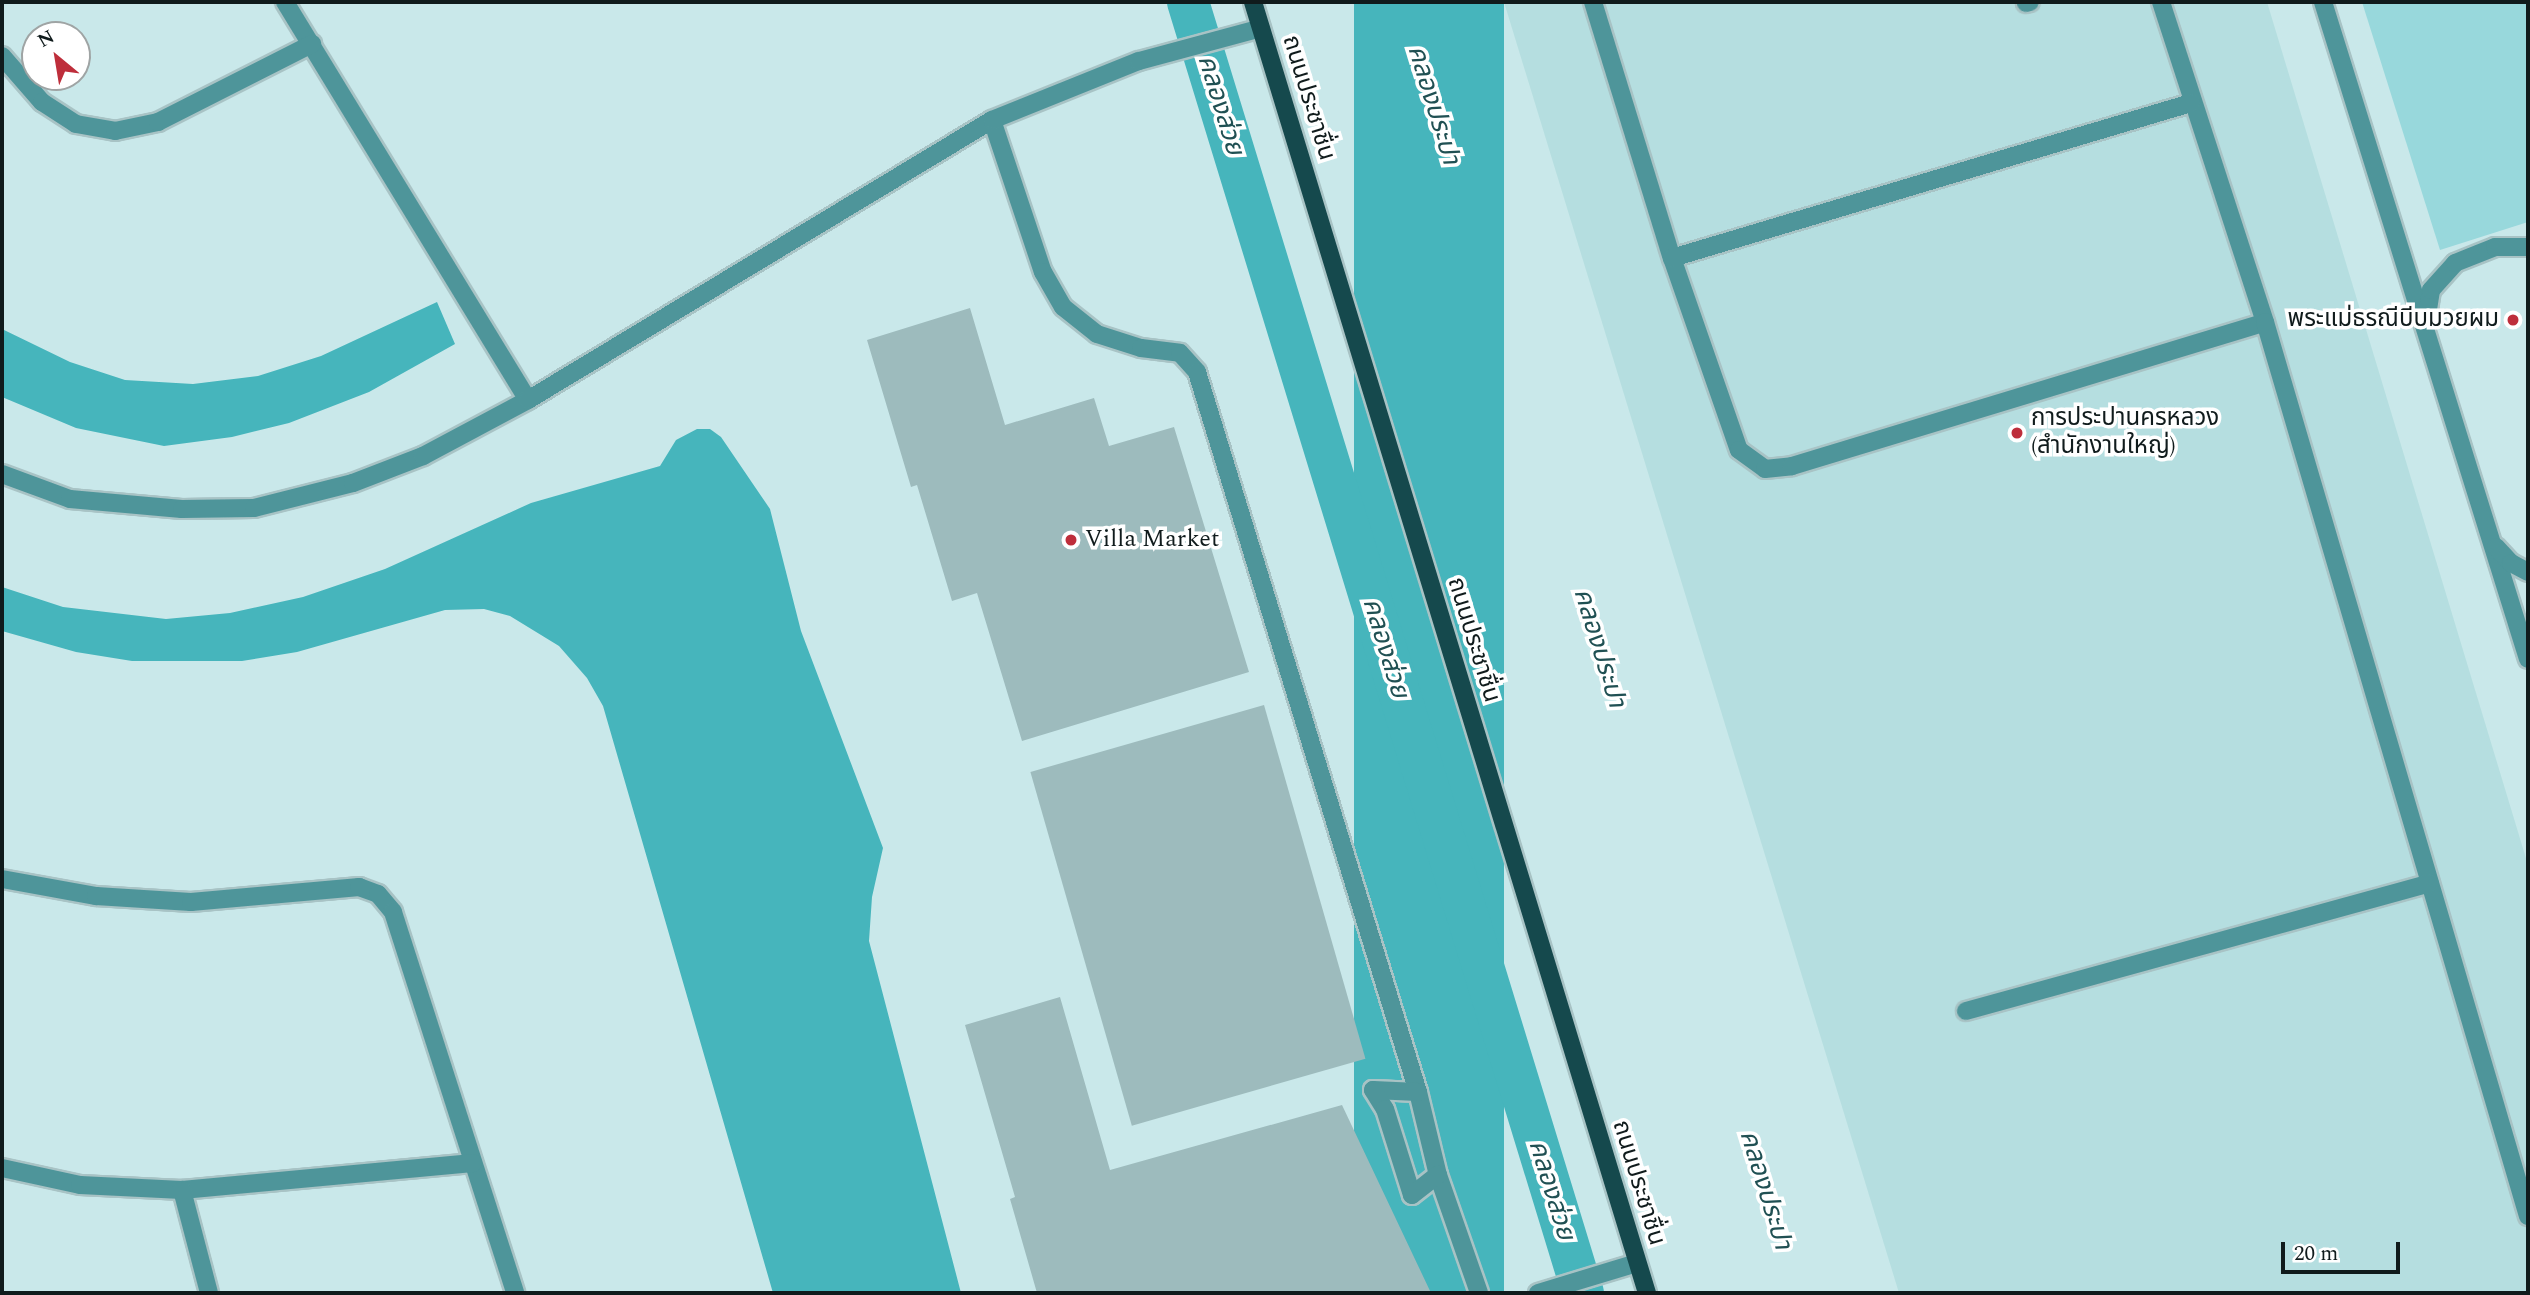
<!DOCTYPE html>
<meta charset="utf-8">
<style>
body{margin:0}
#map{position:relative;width:2530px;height:1295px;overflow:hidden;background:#c9e8ea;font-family:Spectral,"Noto Sans Thai",serif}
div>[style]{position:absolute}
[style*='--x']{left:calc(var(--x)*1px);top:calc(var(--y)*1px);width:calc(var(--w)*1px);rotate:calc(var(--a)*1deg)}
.built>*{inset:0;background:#b5dee0}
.green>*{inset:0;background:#98d8dc}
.water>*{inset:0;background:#46b5bc;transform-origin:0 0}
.canal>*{height:42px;margin:-21px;padding:0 21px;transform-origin:21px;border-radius:21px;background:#46b5bc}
.building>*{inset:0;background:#9dbbbd;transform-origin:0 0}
.roads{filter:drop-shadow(2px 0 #a8c3c5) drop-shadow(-2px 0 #a8c3c5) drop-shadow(0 2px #a8c3c5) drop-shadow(0 -2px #a8c3c5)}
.minor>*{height:18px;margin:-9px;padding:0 9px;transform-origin:9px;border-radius:9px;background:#4e959a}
.major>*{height:18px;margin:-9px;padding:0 9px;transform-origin:9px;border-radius:9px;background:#15494d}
.dots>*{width:19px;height:19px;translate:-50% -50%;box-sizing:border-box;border:4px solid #fff;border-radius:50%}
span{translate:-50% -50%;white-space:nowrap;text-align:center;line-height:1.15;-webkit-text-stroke:7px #fff;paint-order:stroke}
.street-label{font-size:24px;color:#101b1c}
.poi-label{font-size:24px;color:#101b1c}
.right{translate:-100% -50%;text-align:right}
.left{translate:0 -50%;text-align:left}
.water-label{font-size:26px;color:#205053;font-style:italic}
.frame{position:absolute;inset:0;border:4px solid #101b1c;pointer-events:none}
.north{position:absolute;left:21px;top:21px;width:70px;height:70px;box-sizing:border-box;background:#fff;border:2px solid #9fa4a4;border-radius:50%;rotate:330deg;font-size:19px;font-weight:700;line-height:28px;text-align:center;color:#101b1c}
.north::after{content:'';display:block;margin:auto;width:24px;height:32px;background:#be2e3b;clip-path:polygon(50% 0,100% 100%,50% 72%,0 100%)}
.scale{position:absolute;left:2281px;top:1242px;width:119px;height:32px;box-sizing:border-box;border:4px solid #101b1c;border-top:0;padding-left:9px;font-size:21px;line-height:24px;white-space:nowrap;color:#101b1c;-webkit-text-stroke:5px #fff;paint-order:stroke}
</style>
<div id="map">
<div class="built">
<i style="clip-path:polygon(1504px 2px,2267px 2px,2528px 865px,2528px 1293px,1899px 1293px)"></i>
</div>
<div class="green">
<i style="clip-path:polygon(2362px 2px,2528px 2px,2528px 222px,2440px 250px)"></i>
</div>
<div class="water">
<i style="left:1354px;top:2px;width:150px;height:1350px"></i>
<i style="clip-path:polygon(437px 302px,455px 344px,369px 392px,289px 423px,232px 437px,164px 446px,76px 428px,2px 397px,2px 329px,70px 362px,125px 380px,193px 384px,258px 376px,321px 356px)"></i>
<i style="clip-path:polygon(697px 429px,710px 429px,721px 437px,770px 509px,801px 631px,883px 848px,872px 897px,869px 941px,961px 1293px,773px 1293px,603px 706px,587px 678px,559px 646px,510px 616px,484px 609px,445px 610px,297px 652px,242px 661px,132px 661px,76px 652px,2px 631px,2px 587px,63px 607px,166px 619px,230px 613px,303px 597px,385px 569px,531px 503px,660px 466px,676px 440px)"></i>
</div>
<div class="canal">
<i style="--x:1188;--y:2;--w:1350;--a:72.99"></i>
</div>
<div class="building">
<i style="clip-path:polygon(970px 308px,1005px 425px,1094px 398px,1109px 446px,1174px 427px,1249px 672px,1022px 741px,977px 593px,952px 601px,917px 485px,911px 487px,867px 340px)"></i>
<i style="left:1264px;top:705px;width:368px;height:243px;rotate:74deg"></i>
<i style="clip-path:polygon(1060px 997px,1110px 1170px,1342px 1105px,1431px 1293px,1037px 1293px,1010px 1199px,1015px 1197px,965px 1025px)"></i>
</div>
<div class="roads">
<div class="minor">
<i style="--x:285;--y:2;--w:466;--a:58.6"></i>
<i style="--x:1593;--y:2;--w:268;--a:72.9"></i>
<i style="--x:1672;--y:258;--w:203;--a:70.8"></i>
<i style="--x:1739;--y:450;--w:32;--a:36"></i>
<i style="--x:1765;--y:469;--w:27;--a:-6"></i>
<i style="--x:1792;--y:466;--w:494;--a:-16.9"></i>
<i style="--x:2161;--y:2;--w:336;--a:72"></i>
<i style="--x:2265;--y:322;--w:932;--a:73.61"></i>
<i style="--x:2323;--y:2;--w:688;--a:72.67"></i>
<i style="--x:2026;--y:3;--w:4;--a:-14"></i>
<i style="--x:2;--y:56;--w:61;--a:49"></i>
<i style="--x:42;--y:102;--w:40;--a:32.9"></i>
<i style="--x:76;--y:124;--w:40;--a:10"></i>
<i style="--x:115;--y:131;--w:44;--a:-11.8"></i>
<i style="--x:158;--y:122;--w:173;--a:-26.9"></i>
<i style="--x:992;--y:120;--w:160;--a:71.5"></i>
<i style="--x:1043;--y:272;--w:40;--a:60.3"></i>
<i style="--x:1063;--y:307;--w:43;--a:38.5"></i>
<i style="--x:1097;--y:334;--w:46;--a:17.7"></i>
<i style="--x:1141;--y:348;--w:39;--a:7"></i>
<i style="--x:1180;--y:353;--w:25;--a:48"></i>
<i style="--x:1197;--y:372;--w:753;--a:72.94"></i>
<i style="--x:1418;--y:1092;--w:85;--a:76.5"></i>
<i style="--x:1438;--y:1175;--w:125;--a:70.8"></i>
<i style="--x:1672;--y:258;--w:542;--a:-16.63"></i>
<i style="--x:2426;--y:322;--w:32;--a:-81"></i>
<i style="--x:2431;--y:290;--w:36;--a:-48"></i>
<i style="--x:2455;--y:263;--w:43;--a:-21.8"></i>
<i style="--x:2495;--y:247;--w:33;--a:0"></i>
<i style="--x:2;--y:474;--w:72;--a:20.2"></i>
<i style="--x:70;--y:499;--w:112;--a:5.1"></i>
<i style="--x:182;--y:509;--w:72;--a:-0.8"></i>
<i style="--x:254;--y:508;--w:102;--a:-14.2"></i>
<i style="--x:353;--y:483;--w:75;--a:-21.1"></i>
<i style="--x:423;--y:456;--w:119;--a:-28.1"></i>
<i style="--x:528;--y:400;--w:542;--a:-31.11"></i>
<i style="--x:992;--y:120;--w:158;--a:-21.9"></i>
<i style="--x:1139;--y:61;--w:126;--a:-15.1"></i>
<i style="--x:2496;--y:547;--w:22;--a:47"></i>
<i style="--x:2511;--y:563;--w:19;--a:28"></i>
<i style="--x:2;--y:879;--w:96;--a:10.3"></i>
<i style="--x:96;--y:896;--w:95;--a:3.6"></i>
<i style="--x:191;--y:902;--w:169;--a:-5.1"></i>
<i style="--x:359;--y:887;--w:20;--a:20"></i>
<i style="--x:378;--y:894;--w:23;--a:50"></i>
<i style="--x:393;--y:912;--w:400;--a:72.2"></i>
<i style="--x:1966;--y:1011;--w:481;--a:-15.4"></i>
<i style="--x:1418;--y:1092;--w:45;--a:-177.5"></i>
<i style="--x:1373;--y:1090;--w:22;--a:58"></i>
<i style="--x:1385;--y:1109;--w:90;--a:72.6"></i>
<i style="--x:1412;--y:1195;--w:33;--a:-38"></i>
<i style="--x:2;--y:1168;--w:80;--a:12.3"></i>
<i style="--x:80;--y:1185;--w:102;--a:2.8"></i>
<i style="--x:182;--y:1190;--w:292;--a:-5.3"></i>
<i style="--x:182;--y:1190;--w:106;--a:75.3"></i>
<i style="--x:1538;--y:1293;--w:103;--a:-16.9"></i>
</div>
<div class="major">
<i style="--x:1253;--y:2;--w:1350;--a:73.03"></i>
</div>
</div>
<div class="dots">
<i style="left:2513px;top:320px;background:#be2e3b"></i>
<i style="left:2017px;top:433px;background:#be2e3b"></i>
<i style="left:1071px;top:540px;background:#be2e3b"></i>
</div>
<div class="street-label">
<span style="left:1308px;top:98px;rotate:73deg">ถนนประชาชื่น</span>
<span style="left:1473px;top:640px;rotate:73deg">ถนนประชาชื่น</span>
<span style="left:1638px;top:1183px;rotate:73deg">ถนนประชาชื่น</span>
</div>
<div class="poi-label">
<span class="right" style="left:2499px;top:320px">พระแม่ธรณีบีบมวยผม</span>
<span class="left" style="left:2031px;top:433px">การประปานครหลวง<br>(สำนักงานใหญ่)</span>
<span class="left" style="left:1085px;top:540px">Villa Market</span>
</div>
<div class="water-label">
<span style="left:1220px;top:105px;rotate:73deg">คลองส่วย</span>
<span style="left:1433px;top:105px;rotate:73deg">คลองประปา</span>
<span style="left:1385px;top:648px;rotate:73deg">คลองส่วย</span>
<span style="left:1599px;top:648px;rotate:73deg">คลองประปา</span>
<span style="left:1551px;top:1190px;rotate:73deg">คลองส่วย</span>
<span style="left:1765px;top:1190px;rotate:73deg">คลองประปา</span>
</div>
<div class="frame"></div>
<div class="north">N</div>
<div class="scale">20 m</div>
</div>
